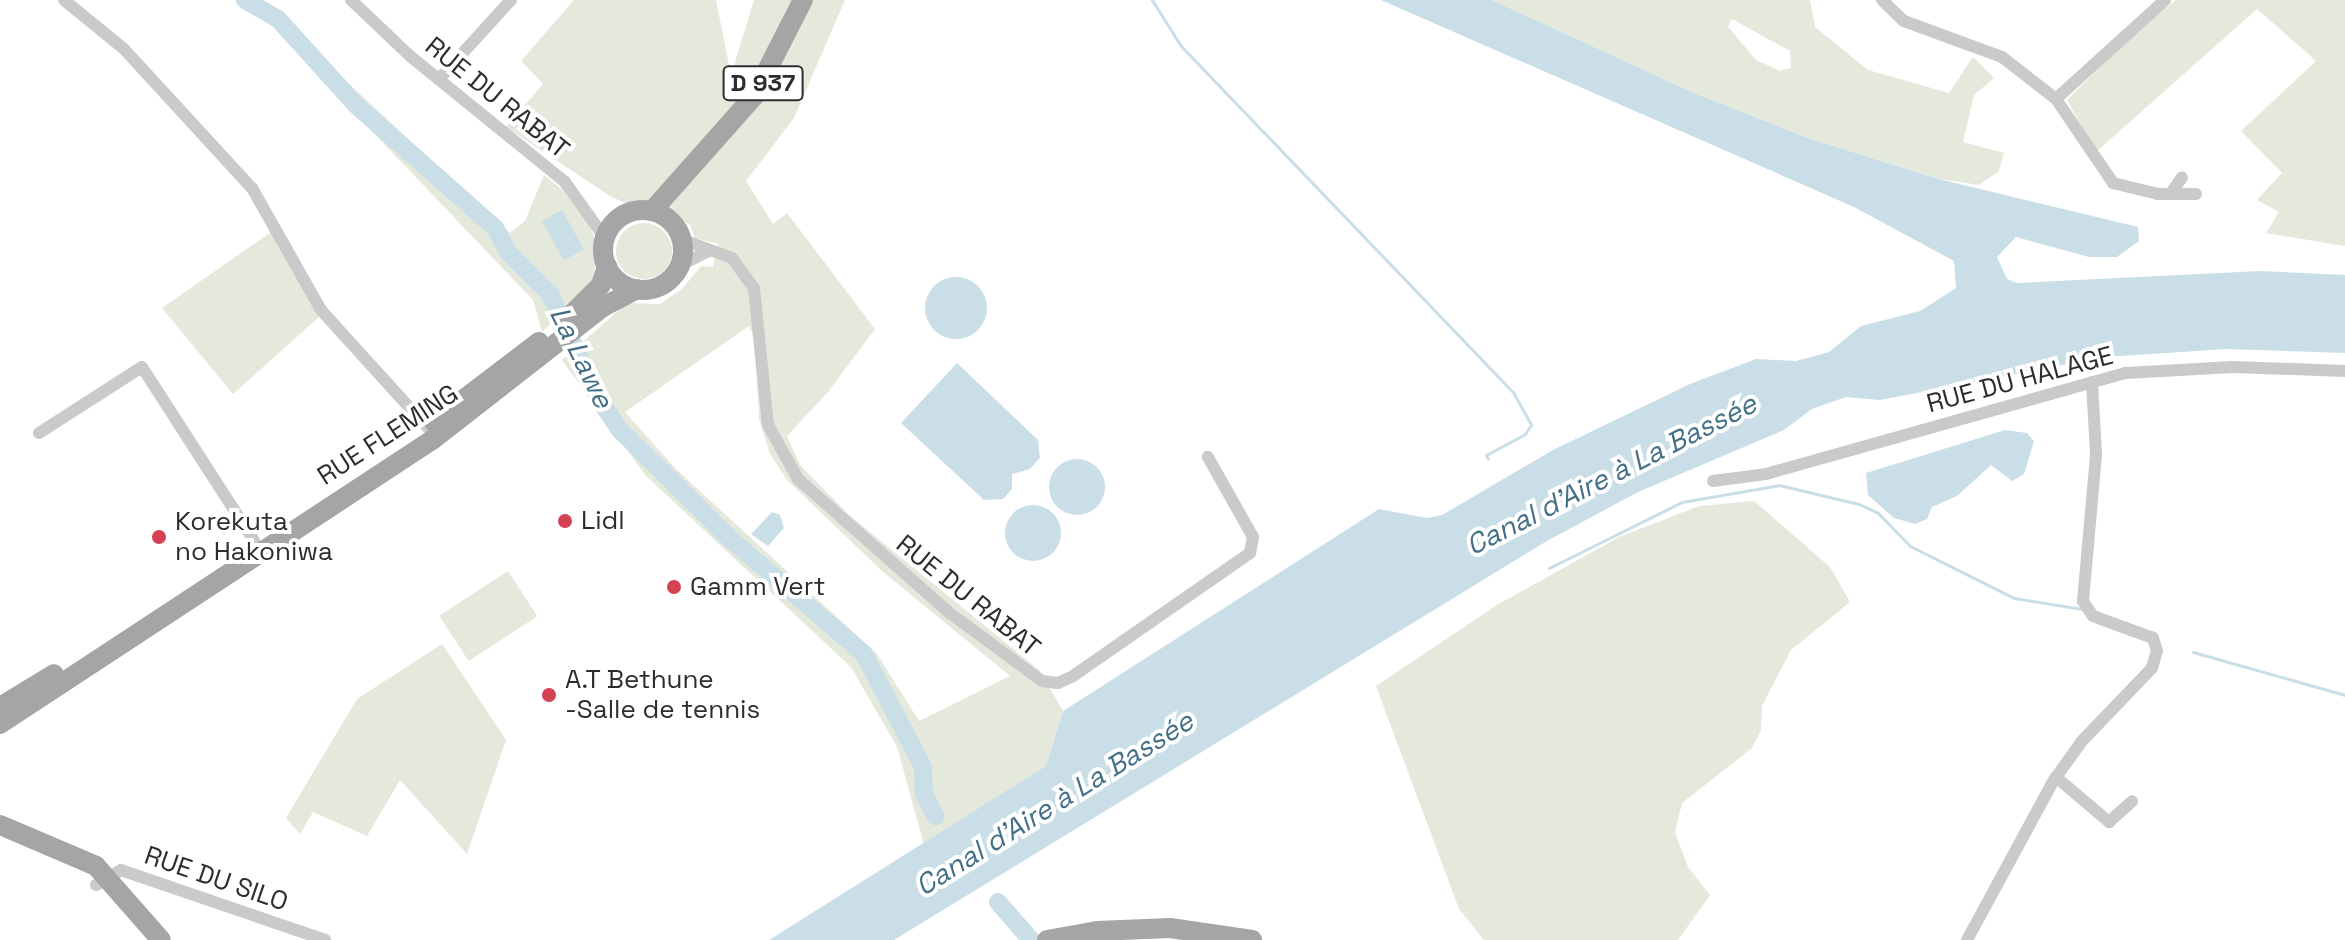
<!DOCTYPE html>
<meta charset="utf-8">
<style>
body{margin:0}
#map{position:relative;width:2345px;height:940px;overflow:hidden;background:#fff;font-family:"Space Grotesk",sans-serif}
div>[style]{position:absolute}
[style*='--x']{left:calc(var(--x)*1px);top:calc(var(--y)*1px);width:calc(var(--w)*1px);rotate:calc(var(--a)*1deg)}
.green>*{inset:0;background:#e4e9dc;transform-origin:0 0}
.round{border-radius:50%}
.water>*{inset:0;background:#cadee8;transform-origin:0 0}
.stream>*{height:3px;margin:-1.5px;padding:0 1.5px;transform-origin:1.5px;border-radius:1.5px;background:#cadee8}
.river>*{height:18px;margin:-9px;padding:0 9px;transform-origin:9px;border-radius:9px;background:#cadee8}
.street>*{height:12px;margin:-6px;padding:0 6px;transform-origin:6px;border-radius:6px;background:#cacaca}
.primary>*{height:20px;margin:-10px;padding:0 10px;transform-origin:10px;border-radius:10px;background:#a5a5a5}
.primary>.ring{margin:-10px;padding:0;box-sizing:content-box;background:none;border:20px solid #a5a5a5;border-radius:50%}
.dots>*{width:22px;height:22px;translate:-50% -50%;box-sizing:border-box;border:4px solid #fff;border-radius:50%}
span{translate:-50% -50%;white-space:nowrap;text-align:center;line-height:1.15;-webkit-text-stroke:8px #fff;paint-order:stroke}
.shield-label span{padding:2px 6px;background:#fff;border:2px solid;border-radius:6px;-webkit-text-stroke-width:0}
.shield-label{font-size:24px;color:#2d2d2d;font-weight:700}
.street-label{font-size:26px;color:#2d2d2d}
.poi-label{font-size:26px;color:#2d2d2d}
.left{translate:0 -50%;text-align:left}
.water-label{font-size:28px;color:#447087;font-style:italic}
</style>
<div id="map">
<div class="green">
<i style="clip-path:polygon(evenodd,574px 0,716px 0,731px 75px,754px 0,845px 0,794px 118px,746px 181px,773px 224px,787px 213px,875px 329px,828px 392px,787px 436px,800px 465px,848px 514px,1039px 670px,1063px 711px,1046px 766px,924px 845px,897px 747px,851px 667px,646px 476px,562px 360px,627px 303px,660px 304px,682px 289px,701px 266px,713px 267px,718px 244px,695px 238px,690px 225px,647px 200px,625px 203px,610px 196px,506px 127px,543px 84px,521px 61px,574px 0,749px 326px,755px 340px,759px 419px,770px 454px,787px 480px,882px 571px,1010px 676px,919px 721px,877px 654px,677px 470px,625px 412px,749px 326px)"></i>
<i style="clip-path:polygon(evenodd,1492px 0,1810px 0,1815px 27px,1868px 70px,1949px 93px,1973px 57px,1994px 78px,1974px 95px,1963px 142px,2004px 153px,1999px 171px,1979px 185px,1940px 179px,1805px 137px,1694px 93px,1492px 0,1732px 19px,1790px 51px,1791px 68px,1780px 71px,1756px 60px,1728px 27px,1732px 19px)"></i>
<i style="clip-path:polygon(2176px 0,2345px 0,2345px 246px,2266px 233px,2279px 212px,2257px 200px,2282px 173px,2241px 131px,2316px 61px,2257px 9px,2096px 152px,2067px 100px,2139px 28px)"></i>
<i style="clip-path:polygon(334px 70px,510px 233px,525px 221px,544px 175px,563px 190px,588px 222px,596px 241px,594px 282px,542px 332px,533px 300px,321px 78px)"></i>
<i class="round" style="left:616px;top:223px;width:56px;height:56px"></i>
<i style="clip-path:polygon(274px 230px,319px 317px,233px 394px,162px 308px)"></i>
<i style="clip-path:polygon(1754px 501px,1830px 567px,1850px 602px,1791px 650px,1762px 706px,1761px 730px,1752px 748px,1682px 803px,1675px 832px,1688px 867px,1710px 895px,1678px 940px,1484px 940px,1459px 909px,1376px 686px,1497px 605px,1619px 537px,1699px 506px)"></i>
<i style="left:508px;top:571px;width:54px;height:82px;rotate:57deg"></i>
<i style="clip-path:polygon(442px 644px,506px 740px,467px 854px,400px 780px,367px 836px,313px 812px,300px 834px,286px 818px,357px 699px)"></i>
</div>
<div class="water">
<i style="clip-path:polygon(1381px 0,1492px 0,1694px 93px,1805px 137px,1939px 179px,2138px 227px,2139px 241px,2117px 257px,2089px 257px,2016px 237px,1997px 257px,2007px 279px,2017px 283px,2260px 271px,2345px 275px,2345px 353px,2227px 349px,2105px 357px,1880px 400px,1846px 397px,1812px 409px,1784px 430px,1638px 492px,1547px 541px,894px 940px,769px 940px,1046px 766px,1063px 711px,1379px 509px,1427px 518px,1442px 515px,1553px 450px,1690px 384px,1756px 359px,1796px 361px,1829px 352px,1861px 326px,1920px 311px,1956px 288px,1954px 261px,1854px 207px)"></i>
<i style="left:562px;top:210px;width:45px;height:23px;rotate:61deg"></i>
<i class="round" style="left:925px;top:277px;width:62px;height:62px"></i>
<i style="clip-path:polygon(957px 363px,1038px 440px,1040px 458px,1030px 469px,1012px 474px,1012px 489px,1003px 499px,984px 500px,901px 423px)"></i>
<i style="clip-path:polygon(2005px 430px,2027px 433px,2034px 441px,2024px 474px,2012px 481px,1991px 465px,1957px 496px,1932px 507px,1927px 519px,1915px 524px,1894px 518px,1868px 495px,1866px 473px)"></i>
<i class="round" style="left:1049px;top:459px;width:56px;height:56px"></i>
<i class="round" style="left:1005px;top:505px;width:56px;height:56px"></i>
<i style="clip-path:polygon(772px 512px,780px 515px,784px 528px,768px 546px,751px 534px)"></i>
</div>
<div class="stream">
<i style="--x:1152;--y:0;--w:54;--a:57.8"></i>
<i style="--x:1181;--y:46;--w:480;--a:46.2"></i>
<i style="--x:1513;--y:392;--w:38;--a:61"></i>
<i style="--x:1531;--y:425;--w:11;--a:124"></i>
<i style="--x:1525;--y:434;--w:44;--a:151.7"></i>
<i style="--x:1486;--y:455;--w:4;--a:63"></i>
<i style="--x:1549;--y:568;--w:148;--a:-26.4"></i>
<i style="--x:1682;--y:502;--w:98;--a:-9.9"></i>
<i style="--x:1779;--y:485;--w:82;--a:13.4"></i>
<i style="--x:1859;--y:504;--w:21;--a:25"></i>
<i style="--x:1878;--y:513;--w:46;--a:45.9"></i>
<i style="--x:1910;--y:546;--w:116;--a:26.6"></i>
<i style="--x:2014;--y:598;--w:69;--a:9.2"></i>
<i style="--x:2193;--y:652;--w:158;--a:15.8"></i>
</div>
<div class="river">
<i style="--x:245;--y:0;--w:38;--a:30"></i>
<i style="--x:278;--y:19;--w:116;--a:47.8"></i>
<i style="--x:356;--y:105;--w:186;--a:41.5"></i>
<i style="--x:495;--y:228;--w:29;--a:61"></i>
<i style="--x:509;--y:253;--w:58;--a:45"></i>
<i style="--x:550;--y:294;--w:116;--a:65"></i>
<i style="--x:599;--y:399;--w:36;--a:56"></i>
<i style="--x:619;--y:429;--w:152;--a:44.7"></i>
<i style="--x:727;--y:536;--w:181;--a:40.7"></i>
<i style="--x:864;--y:654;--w:127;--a:62.4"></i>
<i style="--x:923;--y:767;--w:27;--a:88"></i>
<i style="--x:924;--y:794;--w:25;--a:63"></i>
<i style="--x:998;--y:902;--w:50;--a:49"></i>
</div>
<div class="street">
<i style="--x:64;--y:0;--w:77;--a:39.2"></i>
<i style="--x:124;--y:49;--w:189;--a:47.4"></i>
<i style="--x:252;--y:188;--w:140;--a:60.5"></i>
<i style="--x:321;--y:310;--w:158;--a:47.8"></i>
<i style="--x:351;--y:0;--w:81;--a:43.5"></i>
<i style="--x:410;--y:56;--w:200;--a:39.1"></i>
<i style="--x:565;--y:182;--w:69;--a:54.5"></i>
<i style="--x:1882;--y:0;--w:30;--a:44"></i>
<i style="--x:1904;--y:21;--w:104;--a:20.2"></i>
<i style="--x:2002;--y:57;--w:68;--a:37.9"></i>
<i style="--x:2165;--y:0;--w:147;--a:137.8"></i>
<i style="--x:2056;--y:99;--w:102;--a:55.8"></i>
<i style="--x:2113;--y:183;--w:46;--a:13.7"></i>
<i style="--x:2158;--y:194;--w:38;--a:0"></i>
<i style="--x:439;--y:79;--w:107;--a:-47.7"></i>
<i style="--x:2171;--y:193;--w:19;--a:-55"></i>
<i style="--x:681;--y:239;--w:54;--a:20.4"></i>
<i style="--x:732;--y:258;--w:37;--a:54"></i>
<i style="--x:754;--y:288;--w:138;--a:84.2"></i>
<i style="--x:768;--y:425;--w:62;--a:60.9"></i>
<i style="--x:798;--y:479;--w:199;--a:41.5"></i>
<i style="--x:947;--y:611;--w:118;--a:36.4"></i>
<i style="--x:1042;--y:681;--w:16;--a:7"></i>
<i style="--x:1058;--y:683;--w:17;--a:-25"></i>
<i style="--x:1073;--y:676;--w:216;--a:-34.8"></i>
<i style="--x:1250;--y:553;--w:16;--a:-79"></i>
<i style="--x:1253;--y:537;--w:92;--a:-119.4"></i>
<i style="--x:679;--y:266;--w:34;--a:-27"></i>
<i style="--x:39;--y:433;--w:122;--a:-32.7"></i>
<i style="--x:142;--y:367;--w:207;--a:57.2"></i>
<i style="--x:1713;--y:481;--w:53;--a:-7.5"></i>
<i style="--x:1766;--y:474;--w:374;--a:-15.7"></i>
<i style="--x:2126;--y:373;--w:107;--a:-3.2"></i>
<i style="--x:2233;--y:367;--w:112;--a:2"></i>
<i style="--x:2056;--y:777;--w:70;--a:40.3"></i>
<i style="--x:2109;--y:822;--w:31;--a:-42"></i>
<i style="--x:96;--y:885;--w:29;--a:-31"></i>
<i style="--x:121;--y:870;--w:216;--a:18.9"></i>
<i style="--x:1967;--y:940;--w:182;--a:-61.5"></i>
<i style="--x:2054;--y:780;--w:48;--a:-54.3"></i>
<i style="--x:2082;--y:741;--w:101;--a:-46.2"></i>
<i style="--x:2152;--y:668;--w:18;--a:-74"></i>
<i style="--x:2157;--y:651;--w:14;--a:-107"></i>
<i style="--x:2153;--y:638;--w:64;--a:-159.9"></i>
<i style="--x:2093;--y:616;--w:18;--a:-124"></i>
<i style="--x:2083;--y:601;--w:148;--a:-84.9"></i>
<i style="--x:2096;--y:454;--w:72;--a:-93.2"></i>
</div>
<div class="primary">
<i class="ring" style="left:603px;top:210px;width:60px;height:60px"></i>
<i style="--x:652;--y:211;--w:154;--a:-48.4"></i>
<i style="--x:754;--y:96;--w:108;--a:-63"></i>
<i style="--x:564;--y:322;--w:52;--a:-45"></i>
<i style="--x:601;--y:285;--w:20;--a:-72"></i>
<i style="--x:434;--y:422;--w:132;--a:-37.3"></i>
<i style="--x:0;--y:707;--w:63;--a:-31.4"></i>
<i style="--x:0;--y:724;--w:517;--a:-33.32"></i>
<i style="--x:432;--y:440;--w:217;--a:-37.9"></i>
<i style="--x:603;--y:307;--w:38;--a:-28"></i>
<i style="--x:0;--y:825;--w:104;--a:23.1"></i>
<i style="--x:96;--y:866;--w:98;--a:48.7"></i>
<i style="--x:1047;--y:940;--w:51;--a:-10.2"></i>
<i style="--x:1097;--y:931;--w:73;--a:-2.4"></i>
<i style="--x:1170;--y:928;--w:83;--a:8.3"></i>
</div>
<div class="dots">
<i style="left:565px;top:521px;background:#d34153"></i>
<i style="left:159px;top:537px;background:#d34153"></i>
<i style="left:674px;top:587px;background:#d34153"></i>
<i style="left:549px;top:695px;background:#d34153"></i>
</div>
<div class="shield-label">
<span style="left:763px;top:83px">D 937</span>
</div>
<div class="street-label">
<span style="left:497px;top:98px;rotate:39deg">RUE DU RABAT</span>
<span style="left:2020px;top:380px;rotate:-15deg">RUE DU HALAGE</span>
<span style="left:388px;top:435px;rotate:-33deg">RUE FLEMING</span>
<span style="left:968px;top:596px;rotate:39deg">RUE DU RABAT</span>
<span style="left:216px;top:879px;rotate:19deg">RUE DU SILO</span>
</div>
<div class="poi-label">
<span class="left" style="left:581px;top:521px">Lidl</span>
<span class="left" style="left:175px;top:537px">Korekuta<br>no Hakoniwa</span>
<span class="left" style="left:690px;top:587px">Gamm Vert</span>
<span class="left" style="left:565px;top:695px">A.T Bethune<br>-Salle de tennis</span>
</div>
<div class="water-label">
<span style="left:582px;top:357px;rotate:64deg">La Lawe</span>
<span style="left:1611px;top:474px;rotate:-27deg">Canal d'Aire à La Bassée</span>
<span style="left:1054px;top:803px;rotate:-32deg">Canal d'Aire à La Bassée</span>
</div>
</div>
